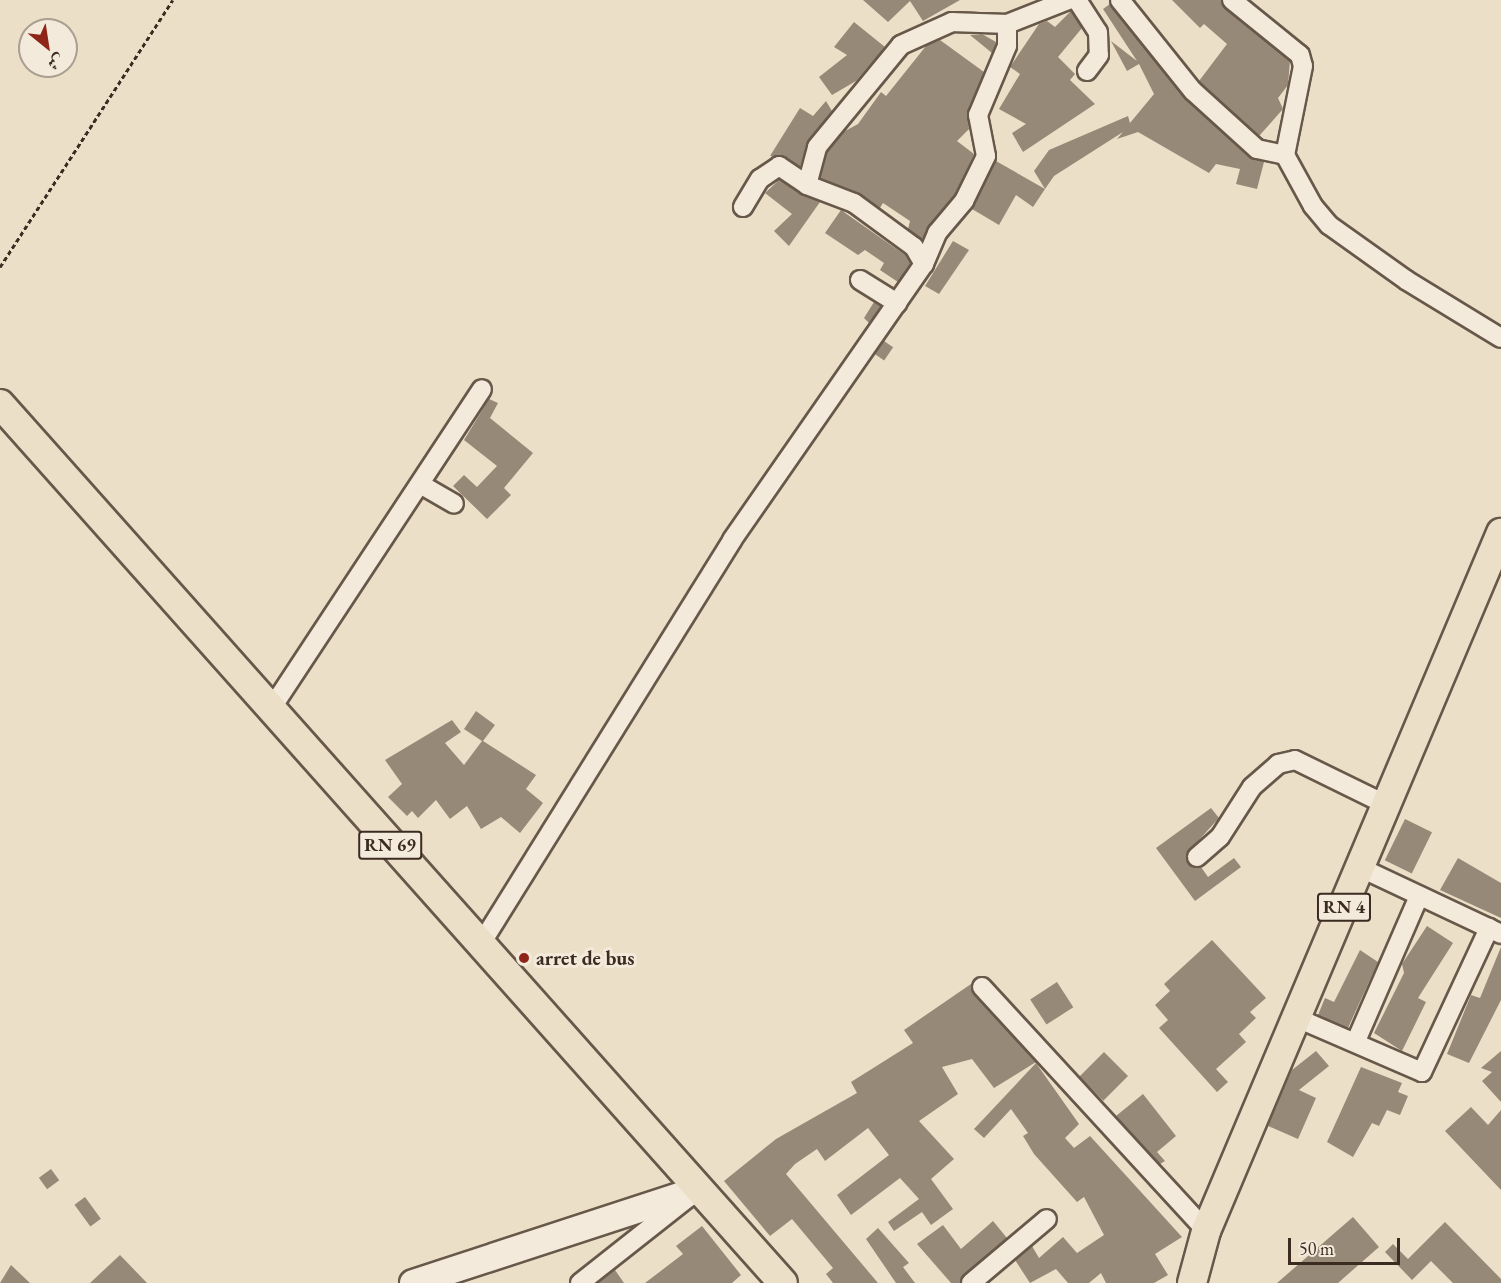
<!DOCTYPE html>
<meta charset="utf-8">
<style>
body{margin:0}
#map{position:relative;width:1501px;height:1283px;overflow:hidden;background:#ecdfc7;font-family:"EB Garamond",Amiri,serif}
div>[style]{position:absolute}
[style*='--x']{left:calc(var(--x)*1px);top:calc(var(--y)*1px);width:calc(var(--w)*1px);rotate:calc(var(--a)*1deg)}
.building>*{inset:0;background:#978977;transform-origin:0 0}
.path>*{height:3px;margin-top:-1.5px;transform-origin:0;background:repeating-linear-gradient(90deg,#3b2b21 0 4.5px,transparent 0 7.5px)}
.roads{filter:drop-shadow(2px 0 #67584a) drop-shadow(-2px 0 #67584a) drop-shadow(0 2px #67584a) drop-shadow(0 -2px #67584a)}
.street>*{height:18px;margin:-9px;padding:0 9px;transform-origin:9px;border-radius:9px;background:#f3eadb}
.secondary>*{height:26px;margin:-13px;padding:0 13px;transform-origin:13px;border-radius:13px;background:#f3eadb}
.primary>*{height:28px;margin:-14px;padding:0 14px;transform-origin:14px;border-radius:14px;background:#ecdfc7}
.dots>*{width:16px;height:16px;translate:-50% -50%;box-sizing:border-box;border:3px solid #f3eadb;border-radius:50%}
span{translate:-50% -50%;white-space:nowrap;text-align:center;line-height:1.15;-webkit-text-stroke:6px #f3eadb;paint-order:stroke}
.shield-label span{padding:2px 4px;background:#f3eadb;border:2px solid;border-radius:4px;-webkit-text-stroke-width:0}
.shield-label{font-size:18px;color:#3b2b21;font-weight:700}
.poi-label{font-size:20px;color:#3b2b21;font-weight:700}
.left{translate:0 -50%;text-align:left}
.north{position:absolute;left:18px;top:18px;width:60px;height:60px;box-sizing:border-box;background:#f3eadb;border:2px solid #a99e91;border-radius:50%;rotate:150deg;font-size:16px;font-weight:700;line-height:24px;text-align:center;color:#3b2b21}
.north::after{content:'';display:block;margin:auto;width:21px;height:27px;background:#8f2418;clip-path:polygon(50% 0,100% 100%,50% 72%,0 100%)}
.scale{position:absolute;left:1288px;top:1238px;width:112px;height:27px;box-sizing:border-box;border:3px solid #3b2b21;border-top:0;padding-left:8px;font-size:18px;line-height:21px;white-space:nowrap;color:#3b2b21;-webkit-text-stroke:4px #f3eadb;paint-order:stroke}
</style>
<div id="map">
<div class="building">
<i style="clip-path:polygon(863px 0,960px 0,923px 21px,910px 1px,888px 22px)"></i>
<i style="clip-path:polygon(1172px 0,1221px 0,1290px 61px,1288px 85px,1278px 98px,1283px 109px,1259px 136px,1199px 81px,1227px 44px,1204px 24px,1200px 28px)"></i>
<i style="clip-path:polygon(1110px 4px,1185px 99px,1249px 157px,1264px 162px,1257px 189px,1236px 184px,1240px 169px,1216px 164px,1209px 173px,1138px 132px,1117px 139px,1123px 132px,1054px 176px,1045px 189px,1034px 171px,1049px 150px,1128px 116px,1130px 123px,1154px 94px,1139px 64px,1127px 71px,1111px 41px,1137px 61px,1103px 9px)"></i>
<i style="clip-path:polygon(1071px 11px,1082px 28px,1058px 57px,1075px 74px,1070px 80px,1095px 104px,1023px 152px,1012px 133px,1026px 124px,999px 109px,1020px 74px,1010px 67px,1039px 24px,1047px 21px,1055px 27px)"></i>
<i style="clip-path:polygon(854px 22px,885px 47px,856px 81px,832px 95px,819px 77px,847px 55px,834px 47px)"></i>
<i style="clip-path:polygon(982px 34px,996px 42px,992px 53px,970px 35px)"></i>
<i style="clip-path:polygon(940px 40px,984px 72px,968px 111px,969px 129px,957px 141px,974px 154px,955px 195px,922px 239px,908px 229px,910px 221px,883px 203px,880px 208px,820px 178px,827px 152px,845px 131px,858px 124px,881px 92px,886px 96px,926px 46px)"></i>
<i style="clip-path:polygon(826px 101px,832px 111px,808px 140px,800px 167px,785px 156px,770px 156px,800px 108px,813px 116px)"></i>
<i style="clip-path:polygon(996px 161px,1045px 189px,1033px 207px,1016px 195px,999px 225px,972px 209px)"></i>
<i style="clip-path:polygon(779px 180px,820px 202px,789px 246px,774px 231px,792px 214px,765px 193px)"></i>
<i style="clip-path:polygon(841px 210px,905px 255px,911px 263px,898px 282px,880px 270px,884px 263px,865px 250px,858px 255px,825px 233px)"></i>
<i style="clip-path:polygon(953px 241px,969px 250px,939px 294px,925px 286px)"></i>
<i style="clip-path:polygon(874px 302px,881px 306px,869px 323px,864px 318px)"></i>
<i style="left:884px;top:341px;width:11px;height:16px;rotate:34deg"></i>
<i style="clip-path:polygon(489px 399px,498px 403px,490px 418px,533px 453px,504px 488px,511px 495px,487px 519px,453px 486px,464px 475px,477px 487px,497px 466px,464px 440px)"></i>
<i style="clip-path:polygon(476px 711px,495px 725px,483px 741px,536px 775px,526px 789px,543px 803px,520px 833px,501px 817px,481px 829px,467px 806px,450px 819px,436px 800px,418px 818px,412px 811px,407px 816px,388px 797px,402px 784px,385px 760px,452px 720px,461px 732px,445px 743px,464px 765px,482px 741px,464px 729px)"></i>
<i style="clip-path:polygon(1211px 808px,1219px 818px,1187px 853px,1188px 864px,1201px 867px,1208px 877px,1234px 858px,1241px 867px,1195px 901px,1156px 848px)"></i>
<i style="left:1405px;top:819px;width:30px;height:46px;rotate:26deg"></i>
<i style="clip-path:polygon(1458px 858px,1501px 883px,1501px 918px,1440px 890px)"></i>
<i style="clip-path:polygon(1427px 926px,1453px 943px,1418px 998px,1426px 1002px,1402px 1051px,1374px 1033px,1404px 973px,1402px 964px)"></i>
<i style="clip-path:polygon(1212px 940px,1266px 998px,1250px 1012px,1256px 1018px,1239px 1034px,1246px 1042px,1216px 1069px,1228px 1082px,1217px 1092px,1159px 1028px,1168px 1020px,1155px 1005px,1170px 991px,1164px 984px)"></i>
<i style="clip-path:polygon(1501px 947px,1501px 1000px,1469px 1063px,1447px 1054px,1471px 995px,1480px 998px)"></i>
<i style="clip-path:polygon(1360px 950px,1378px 962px,1348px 1028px,1318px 1015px,1325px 998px,1334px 1002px)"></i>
<i style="left:1057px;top:982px;width:30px;height:32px;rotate:57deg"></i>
<i style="clip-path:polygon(971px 984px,974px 995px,1036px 1062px,994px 1088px,972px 1059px,942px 1067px,958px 1094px,919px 1121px,954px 1159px,931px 1179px,953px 1209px,931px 1225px,922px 1212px,894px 1231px,888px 1222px,919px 1199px,900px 1178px,851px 1215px,837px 1195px,889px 1155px,868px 1128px,825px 1161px,817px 1149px,795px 1164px,786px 1174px,878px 1283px,833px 1283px,826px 1274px,833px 1268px,792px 1219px,770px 1236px,724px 1181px,776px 1139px,857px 1093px,851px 1082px,913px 1043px,904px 1030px)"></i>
<i style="clip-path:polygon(1316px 1051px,1329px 1066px,1299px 1090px,1316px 1098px,1298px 1139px,1268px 1126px,1292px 1070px)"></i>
<i style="clip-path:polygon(1501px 1051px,1501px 1102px,1482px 1081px,1492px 1072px,1481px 1068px)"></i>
<i style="left:1104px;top:1052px;width:34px;height:35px;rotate:45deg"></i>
<i style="clip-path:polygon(1036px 1063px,1079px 1124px,1065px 1138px,1074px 1148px,1090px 1136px,1182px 1237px,1155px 1254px,1168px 1275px,1154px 1283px,1106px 1283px,1101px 1273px,1089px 1283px,1068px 1283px,1056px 1269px,1030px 1283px,1015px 1260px,1032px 1246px,1039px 1258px,1063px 1237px,1077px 1253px,1104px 1235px,1084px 1197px,1077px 1202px,1034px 1154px,1023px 1136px,1028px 1133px,1011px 1109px,984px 1138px,974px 1129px)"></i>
<i style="clip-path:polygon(1361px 1067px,1402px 1083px,1398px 1092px,1408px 1096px,1400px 1115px,1387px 1110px,1379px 1126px,1372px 1123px,1353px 1157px,1327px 1142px)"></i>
<i style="clip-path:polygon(1143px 1094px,1176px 1136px,1157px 1152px,1165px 1161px,1160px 1164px,1116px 1116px)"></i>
<i style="clip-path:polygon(1471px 1107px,1488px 1125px,1501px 1110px,1501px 1190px,1445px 1131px)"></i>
<i style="left:51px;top:1169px;width:14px;height:15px;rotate:54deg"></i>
<i style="left:85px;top:1197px;width:27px;height:13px;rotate:54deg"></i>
<i style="clip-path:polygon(1353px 1217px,1379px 1247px,1338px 1283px,1277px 1283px)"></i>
<i style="clip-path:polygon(993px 1221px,1007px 1238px,960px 1283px,951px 1283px,917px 1244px,943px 1225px,961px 1249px)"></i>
<i style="clip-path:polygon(1445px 1222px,1501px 1279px,1501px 1283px,1453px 1283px,1431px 1261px,1412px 1280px,1385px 1252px,1393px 1244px,1408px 1259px)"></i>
<i style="clip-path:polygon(702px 1226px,741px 1275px,732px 1283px,645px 1283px,683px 1254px,676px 1246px)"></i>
<i style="clip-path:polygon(878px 1228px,909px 1263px,903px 1267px,915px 1283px,896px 1283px,866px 1239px)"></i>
<i style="clip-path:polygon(120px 1255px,147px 1283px,90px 1283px)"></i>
<i style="clip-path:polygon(11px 1265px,30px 1283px,0 1283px)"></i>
<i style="clip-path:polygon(615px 1270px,624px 1283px,598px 1283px)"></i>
</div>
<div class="path">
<i style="--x:0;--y:267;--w:318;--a:-57.1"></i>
</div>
<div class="roads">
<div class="street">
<i style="--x:1077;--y:0;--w:38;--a:57"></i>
<i style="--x:1098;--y:32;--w:23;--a:88"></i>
<i style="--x:1099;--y:55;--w:20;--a:127"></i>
<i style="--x:1120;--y:0;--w:117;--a:51.3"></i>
<i style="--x:1193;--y:91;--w:86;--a:42.2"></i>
<i style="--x:1257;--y:149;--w:29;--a:12"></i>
<i style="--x:1232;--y:0;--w:87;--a:39"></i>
<i style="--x:1300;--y:55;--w:11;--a:75"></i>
<i style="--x:1303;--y:66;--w:91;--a:101.4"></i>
<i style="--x:1285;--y:155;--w:58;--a:61.2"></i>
<i style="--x:1313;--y:206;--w:25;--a:50"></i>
<i style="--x:1329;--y:225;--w:95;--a:35.5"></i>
<i style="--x:1406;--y:280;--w:111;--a:31.4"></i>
<i style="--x:807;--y:185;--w:50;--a:21"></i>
<i style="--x:854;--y:203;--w:74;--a:36.3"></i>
<i style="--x:914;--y:247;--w:20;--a:60"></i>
<i style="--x:743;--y:207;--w:33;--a:-59"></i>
<i style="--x:760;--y:179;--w:23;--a:-34"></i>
<i style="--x:779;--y:166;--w:34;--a:34"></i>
<i style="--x:807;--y:185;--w:39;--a:-75"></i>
<i style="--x:817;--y:147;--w:132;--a:-50.5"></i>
<i style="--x:901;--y:45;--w:56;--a:-24.3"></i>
<i style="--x:952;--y:22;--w:55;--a:2.1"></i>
<i style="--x:860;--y:280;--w:44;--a:31.9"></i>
<i style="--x:420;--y:484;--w:39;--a:30"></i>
<i style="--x:271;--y:709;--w:383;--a:-56.6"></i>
<i style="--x:1197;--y:857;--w:30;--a:-41"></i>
<i style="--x:1220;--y:837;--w:59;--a:-57.4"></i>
<i style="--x:1252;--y:787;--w:35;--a:-41"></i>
<i style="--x:1278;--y:764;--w:17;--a:-13"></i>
<i style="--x:1295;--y:760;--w:102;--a:26.1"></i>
<i style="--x:1361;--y:868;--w:155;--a:25.2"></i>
<i style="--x:479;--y:947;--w:479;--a:-58.1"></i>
<i style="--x:732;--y:540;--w:336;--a:-55.2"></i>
<i style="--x:924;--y:264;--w:34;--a:-67"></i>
<i style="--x:937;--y:233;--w:42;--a:-49.8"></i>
<i style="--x:964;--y:201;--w:50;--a:-63.9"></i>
<i style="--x:986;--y:156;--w:42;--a:-101"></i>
<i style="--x:978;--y:115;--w:75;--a:-67.2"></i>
<i style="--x:1007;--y:46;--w:22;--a:-90"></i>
<i style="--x:1007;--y:24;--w:66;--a:-21.5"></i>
<i style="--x:982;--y:987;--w:331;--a:47.4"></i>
<i style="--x:1297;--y:1018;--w:136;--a:23.4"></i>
<i style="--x:1422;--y:1072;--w:159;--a:-65"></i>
<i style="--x:1356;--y:1041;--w:158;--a:-66.5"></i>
<i style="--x:580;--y:1283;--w:139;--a:-38.3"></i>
<i style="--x:971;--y:1283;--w:99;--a:-40.1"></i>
</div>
<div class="secondary">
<i style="--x:413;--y:1283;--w:299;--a:-18.1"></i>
</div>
<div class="primary">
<i style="--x:0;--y:404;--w:1177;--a:48.31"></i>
<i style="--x:1192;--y:1283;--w:54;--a:-74.9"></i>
<i style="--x:1206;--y:1231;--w:758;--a:-67.09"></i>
</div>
</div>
<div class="dots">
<i style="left:524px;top:958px;background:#8f2418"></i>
</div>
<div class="shield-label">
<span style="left:390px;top:845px">RN 69</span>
<span style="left:1344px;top:907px">RN 4</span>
</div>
<div class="poi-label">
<span class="left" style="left:536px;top:958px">arret de bus</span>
</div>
<div class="north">ش</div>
<div class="scale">50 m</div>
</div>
